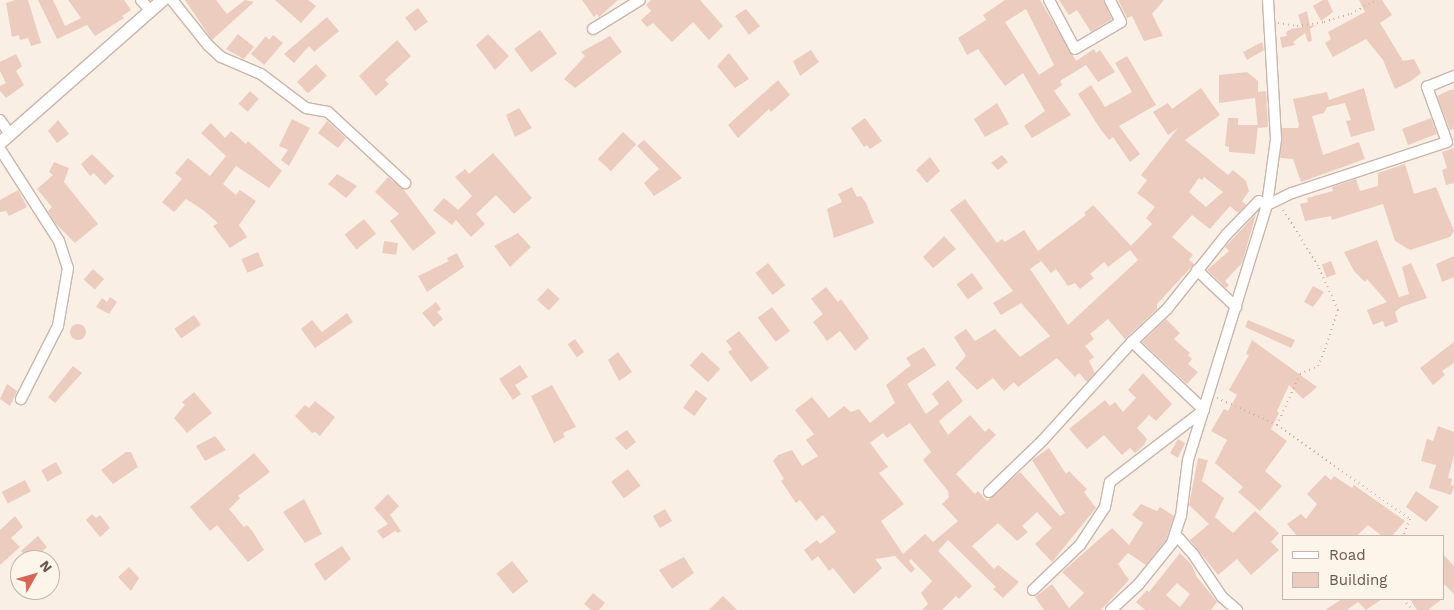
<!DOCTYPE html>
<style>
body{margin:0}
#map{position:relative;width:1454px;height:610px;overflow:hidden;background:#faefe4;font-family:"Work Sans",sans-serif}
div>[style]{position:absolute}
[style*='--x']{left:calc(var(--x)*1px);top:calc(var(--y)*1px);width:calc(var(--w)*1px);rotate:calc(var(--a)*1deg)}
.building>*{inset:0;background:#ecccbf;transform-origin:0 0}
.round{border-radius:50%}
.path>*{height:2px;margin-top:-1px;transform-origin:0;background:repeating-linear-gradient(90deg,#d1b0a2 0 1px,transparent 0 5px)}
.roads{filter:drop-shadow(1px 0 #c9b6ac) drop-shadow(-1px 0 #c9b6ac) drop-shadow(0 1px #c9b6ac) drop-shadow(0 -1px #c9b6ac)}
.minor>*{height:10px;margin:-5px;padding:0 5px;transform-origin:5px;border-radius:5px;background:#fff}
.tertiary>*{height:12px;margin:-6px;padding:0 6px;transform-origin:6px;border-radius:6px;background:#fff}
span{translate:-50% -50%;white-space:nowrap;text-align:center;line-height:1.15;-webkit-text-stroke:4px #fdf4ea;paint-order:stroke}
.legend{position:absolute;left:1282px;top:535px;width:162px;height:65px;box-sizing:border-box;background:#fdf4ea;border:1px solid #c4b4ab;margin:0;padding:6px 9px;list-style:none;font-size:15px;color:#6f554d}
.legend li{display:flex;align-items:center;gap:10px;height:25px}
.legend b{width:25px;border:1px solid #c4b4ab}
.north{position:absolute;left:10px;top:550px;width:50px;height:50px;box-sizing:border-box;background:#fdf4ea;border:1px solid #c4b4ab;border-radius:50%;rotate:52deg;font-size:14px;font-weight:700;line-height:20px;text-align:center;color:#6f554d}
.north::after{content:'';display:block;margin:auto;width:18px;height:22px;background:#d76656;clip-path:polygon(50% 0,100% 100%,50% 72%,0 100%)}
</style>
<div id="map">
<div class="building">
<i style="clip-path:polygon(15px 0,28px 0,41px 43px,31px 46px,28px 38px,20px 40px,19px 35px,12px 37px,6px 3px)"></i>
<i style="clip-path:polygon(38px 0,53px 0,65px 26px,81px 18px,68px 0,124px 0,131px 10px,122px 16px,124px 18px,95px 36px,87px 25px,57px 39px)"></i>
<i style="clip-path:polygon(185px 0,216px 0,227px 14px,245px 0,254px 2px,212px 40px)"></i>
<i style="clip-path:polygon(275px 0,308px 0,316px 6px,301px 23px)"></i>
<i style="clip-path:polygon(582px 0,618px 0,599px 17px,597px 14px,594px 17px)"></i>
<i style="clip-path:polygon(651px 0,700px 0,723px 26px,709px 40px,693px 22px,672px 42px,653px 23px,647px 27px,641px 20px,651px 11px,646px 5px)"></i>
<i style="clip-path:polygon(evenodd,1005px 0,1040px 0,1076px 61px,1094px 49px,1096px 53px,1100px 50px,1115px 72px,1098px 82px,1086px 65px,1060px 81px,1062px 85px,1054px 91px,1071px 115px,1032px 138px,1024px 126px,1045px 111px,1023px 73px,1005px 86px,978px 49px,967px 55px,958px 38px,986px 20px,983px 15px,1005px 0,1026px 9px,1054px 65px,1039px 75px,1005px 22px,1026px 9px)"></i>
<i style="clip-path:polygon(1059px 0,1103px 0,1112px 19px,1091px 32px,1077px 10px,1069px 15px)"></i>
<i style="clip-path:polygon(1118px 0,1164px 0,1152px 14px,1163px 36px,1144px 41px,1132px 16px,1127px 18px)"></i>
<i style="clip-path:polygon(1323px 0,1328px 0,1333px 12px,1321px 21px,1313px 6px)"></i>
<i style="clip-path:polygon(1359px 0,1382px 0,1392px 15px,1380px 23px,1403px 61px,1414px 59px,1421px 73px,1411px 81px,1395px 89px,1383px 60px,1366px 39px,1333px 57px,1325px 43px,1331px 39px,1328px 32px,1365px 12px)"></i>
<i style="left:418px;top:8px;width:17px;height:16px;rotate:54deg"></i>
<i style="clip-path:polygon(746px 9px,760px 26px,749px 35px,735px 16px)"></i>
<i style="clip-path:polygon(1307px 11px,1310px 26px,1316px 25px,1310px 29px,1312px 41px,1308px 42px,1305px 33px,1293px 42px,1295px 45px,1282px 48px,1280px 37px,1287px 36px,1286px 32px,1291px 29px,1302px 27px,1298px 15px)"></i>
<i style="clip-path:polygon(327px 17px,339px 31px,314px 52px,309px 46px,294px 63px,284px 54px)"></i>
<i style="left:540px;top:30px;width:29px;height:32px;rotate:54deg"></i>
<i style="clip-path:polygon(238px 34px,254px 47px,244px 59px,226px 49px)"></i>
<i style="clip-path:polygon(488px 34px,509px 56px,495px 70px,476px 45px)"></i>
<i style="clip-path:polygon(273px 35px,283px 43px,264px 65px,251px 54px,266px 36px,269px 40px)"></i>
<i style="clip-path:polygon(610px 36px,622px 52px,575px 88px,564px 79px,585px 56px,581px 52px)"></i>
<i style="clip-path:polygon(397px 40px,411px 56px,385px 80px,389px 84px,376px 96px,359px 76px)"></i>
<i style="clip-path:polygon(1262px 42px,1264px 50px,1247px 60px,1243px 52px)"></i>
<i style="clip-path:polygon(811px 50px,819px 62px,800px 76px,793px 61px)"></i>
<i style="clip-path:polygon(729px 53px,749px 79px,735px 88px,717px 66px)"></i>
<i style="clip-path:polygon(16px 54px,22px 66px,16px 71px,24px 85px,6px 98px,0 91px,0 86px,6px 83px,0 71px,0 62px)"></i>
<i style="clip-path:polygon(1127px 56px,1156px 105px,1119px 126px,1140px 154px,1130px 162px,1113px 137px,1109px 140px,1101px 130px,1078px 94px,1091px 85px,1105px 107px,1132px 92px,1115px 63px)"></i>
<i style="left:316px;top:64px;width:16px;height:26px;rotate:47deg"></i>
<i style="clip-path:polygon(1247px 72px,1258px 81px,1258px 92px,1266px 91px,1268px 127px,1258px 128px,1255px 98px,1219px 103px,1219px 75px)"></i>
<i style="clip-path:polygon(778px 80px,790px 95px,771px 112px,769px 109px,738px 138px,728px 125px)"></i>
<i style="clip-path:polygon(evenodd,1201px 88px,1220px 115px,1185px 140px,1228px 175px,1233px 170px,1246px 181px,1249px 191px,1242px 201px,1246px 205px,1238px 213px,1230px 206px,1210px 229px,1192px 215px,1172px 237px,1193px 255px,1189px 260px,1194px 264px,1157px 304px,1157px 309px,1125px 339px,1108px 319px,1090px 334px,1094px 339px,1085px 346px,1094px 357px,1089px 361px,1095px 373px,1087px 382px,1079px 373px,1075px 377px,1057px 358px,1018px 387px,1014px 382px,1004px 391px,993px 378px,977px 390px,955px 368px,966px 356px,954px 337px,966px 329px,975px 341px,995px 329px,1020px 357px,1050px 336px,1021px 303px,1001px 315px,993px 303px,1013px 291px,950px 210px,965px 199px,997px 243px,1002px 239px,1005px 242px,1024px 230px,1038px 251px,1086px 215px,1084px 213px,1093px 205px,1131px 246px,1152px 224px,1146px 218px,1155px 207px,1137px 193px,1147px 180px,1141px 175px,1178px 128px,1168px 135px,1153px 112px,1168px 103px,1172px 109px,1201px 88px,1204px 177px,1223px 192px,1206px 207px,1189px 192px,1199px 178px,1202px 180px,1204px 177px,1201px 88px,1130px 250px,1138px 260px,1068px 325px,1030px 269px,1041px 261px,1051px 273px,1056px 269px,1068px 286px,1075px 283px,1080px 289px,1094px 278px,1090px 274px,1104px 262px,1108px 267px,1130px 250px)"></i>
<i style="clip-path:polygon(1364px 88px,1375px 130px,1351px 137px,1346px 121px,1351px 120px,1345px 103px,1327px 107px,1324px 113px,1312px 116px,1323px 155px,1359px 142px,1365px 159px,1301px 182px,1293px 159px,1280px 158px,1282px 128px,1298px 128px,1299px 125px,1293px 99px,1327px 92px,1329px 100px)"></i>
<i style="clip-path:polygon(1450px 90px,1454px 90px,1454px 129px,1450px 130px,1437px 96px)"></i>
<i style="left:250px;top:91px;width:12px;height:17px;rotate:42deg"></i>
<i style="clip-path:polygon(997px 103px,1009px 124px,985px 137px,974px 119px)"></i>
<i style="clip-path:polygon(519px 108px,532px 128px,515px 137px,506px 115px)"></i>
<i style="clip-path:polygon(865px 118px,882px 141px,870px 149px,867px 145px,864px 147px,851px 128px)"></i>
<i style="clip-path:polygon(1228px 118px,1238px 118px,1238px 125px,1258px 125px,1255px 154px,1229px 152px,1229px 147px,1225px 146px)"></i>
<i style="left:1431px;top:118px;width:17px;height:31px;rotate:69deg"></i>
<i style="clip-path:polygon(292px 119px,310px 128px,289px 166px,281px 160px,288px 150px,279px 146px)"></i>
<i style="clip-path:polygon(58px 120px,69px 134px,57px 143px,48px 131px)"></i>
<i style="clip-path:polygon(327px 121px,346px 138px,338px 148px,318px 133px)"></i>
<i style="clip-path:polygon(211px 123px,225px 138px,231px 131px,246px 144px,248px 141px,282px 171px,269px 188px,236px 166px,223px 184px,236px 195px,240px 190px,256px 201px,239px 225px,247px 237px,230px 248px,213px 226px,218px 223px,203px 210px,186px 199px,174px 212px,162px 202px,182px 179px,175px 173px,188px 158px,210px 176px,226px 156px,201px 133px)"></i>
<i style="left:623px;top:132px;width:18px;height:37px;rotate:43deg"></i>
<i style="clip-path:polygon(644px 140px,682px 178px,654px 196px,644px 183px,659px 169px,637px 146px)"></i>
<i style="clip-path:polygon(1454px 148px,1454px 183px,1446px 185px,1442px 170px,1447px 168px,1442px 152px)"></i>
<i style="clip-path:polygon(493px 153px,532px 198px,514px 214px,496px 195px,476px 214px,485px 224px,471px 237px,456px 220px,452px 225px,433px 210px,444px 198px,458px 210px,472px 196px,455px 177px,465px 169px,469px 174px)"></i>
<i style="clip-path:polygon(92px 154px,114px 176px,105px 185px,94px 173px,90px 176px,81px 164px)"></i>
<i style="clip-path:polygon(1002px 155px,1008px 162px,998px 170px,991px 163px)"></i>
<i style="clip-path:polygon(930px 157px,940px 171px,927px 183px,916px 170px)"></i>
<i style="clip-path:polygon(54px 162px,69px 168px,64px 182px,98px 224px,75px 243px,56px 224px,48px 211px,52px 207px,37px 189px,53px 175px,49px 172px)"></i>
<i style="clip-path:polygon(1405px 164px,1414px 194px,1436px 187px,1454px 231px,1450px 237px,1410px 250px,1395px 241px,1383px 204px,1332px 220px,1331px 216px,1305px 221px,1300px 204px,1308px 202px,1307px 198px,1333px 191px,1332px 187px,1356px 179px,1360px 191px,1378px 186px,1378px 173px)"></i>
<i style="clip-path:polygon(337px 174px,357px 186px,346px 198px,328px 184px)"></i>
<i style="clip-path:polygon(388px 177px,404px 190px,436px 233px,413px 251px,390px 221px,399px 214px,375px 192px)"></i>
<i style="clip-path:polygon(852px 187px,857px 197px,861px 196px,866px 203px,874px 223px,834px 238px,827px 209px,842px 202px,838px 194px)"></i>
<i style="clip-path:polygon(18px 190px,27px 207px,9px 216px,6px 211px,0 212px,0 200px)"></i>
<i style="clip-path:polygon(1256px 214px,1242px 263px,1225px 281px,1229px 285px,1226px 288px,1207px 270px,1229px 251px,1225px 247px)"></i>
<i style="left:364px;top:219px;width:19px;height:25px;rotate:51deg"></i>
<i style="clip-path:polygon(518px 233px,531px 247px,510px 267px,494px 246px)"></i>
<i style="clip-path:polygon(944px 236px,956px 249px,933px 268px,923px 257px)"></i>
<i style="clip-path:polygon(1377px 240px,1399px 297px,1409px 294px,1402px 267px,1411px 263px,1427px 298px,1401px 307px,1395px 312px,1398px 322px,1385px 327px,1383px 321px,1373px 325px,1367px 310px,1387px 302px,1367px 279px,1365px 282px,1354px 271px,1344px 252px)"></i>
<i style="left:384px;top:241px;width:14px;height:12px;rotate:8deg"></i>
<i style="left:258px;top:252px;width:15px;height:18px;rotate:67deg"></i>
<i style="clip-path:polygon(457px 253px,464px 267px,427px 292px,418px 276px,449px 261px,447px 258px)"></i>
<i style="clip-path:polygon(1454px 256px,1454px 277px,1442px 282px,1436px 264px)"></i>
<i style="left:1331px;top:261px;width:14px;height:10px;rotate:69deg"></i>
<i style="left:768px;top:263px;width:28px;height:16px;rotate:52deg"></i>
<i style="left:93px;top:269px;width:15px;height:14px;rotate:42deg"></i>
<i style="left:972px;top:273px;width:19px;height:19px;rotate:54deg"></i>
<i style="clip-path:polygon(1313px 286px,1324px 292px,1313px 307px,1304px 302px)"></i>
<i style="clip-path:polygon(826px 287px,838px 302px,841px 299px,869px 338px,855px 351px,840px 331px,827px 341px,813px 322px,823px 314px,811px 299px)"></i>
<i style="left:548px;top:288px;width:16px;height:16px;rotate:43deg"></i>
<i style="clip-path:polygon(110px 297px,117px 302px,109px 314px,96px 307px,102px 298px,107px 302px)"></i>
<i style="clip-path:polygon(436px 302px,441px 309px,437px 312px,443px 319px,434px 327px,422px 313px)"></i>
<i style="left:772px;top:307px;width:30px;height:18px;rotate:53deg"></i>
<i style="clip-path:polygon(347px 313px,353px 322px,315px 348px,301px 329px,312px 320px,322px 332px)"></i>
<i style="left:194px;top:315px;width:12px;height:24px;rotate:55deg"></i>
<i style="clip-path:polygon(1166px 319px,1180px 333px,1174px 339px,1190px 353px,1188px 355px,1192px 359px,1188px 364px,1198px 372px,1187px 384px,1142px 342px)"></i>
<i style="clip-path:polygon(1248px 320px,1295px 340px,1291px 348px,1245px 327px)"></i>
<i class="round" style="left:70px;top:324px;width:16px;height:16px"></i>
<i style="clip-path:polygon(739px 331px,769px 368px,751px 382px,728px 352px,732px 349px,726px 341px)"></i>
<i style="left:575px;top:339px;width:16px;height:9px;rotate:55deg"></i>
<i style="clip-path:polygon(1252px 340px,1317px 387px,1303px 399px,1289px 385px,1277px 411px,1279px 413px,1271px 429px,1287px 441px,1265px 471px,1282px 486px,1260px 511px,1238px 492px,1243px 487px,1215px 463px,1227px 440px,1211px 431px,1224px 409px,1228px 411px,1237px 395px,1229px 390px,1249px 355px,1246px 354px)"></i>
<i style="clip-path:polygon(1454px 342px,1454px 363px,1442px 371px,1445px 375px,1433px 385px,1420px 368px)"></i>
<i style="clip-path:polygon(evenodd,924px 347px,936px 365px,907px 384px,926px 414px,939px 404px,932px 394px,948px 380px,963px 401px,939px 421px,948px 435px,970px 415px,985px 432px,989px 428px,996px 435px,956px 474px,975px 494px,978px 491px,987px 501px,1020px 472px,1060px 516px,1065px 513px,1032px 460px,1049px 448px,1066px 474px,1069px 471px,1087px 489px,1084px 492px,1096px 508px,1052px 562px,1035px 544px,1052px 528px,1037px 512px,1022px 526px,1028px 532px,1017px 541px,998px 523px,972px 546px,994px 569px,998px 565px,1019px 582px,1003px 598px,993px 589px,996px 587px,948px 540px,938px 551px,972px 586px,959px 599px,956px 596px,942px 610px,922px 610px,928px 604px,921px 593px,932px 581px,911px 559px,909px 561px,915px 569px,911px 573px,895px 556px,875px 559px,882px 568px,854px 594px,833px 568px,829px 571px,818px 556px,812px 561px,804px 550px,817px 540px,820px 544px,836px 532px,823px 515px,816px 521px,800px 500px,796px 503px,781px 481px,784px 479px,773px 461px,778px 455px,792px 450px,802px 466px,818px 456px,806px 440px,814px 434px,795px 410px,812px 397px,829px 418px,844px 406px,851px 412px,859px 409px,870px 423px,895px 403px,886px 385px,911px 365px,906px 358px,924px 347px,910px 423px,931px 452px,923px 460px,948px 491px,949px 497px,942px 504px,958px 521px,933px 542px,925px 534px,903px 554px,881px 521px,904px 504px,879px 473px,888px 467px,870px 443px,883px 433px,887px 438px,910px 423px)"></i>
<i style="clip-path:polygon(618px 352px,632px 372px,619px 381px,608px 360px)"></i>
<i style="left:702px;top:352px;width:25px;height:18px;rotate:43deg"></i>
<i style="clip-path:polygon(520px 365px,528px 377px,515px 385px,521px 394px,513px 400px,499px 379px)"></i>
<i style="clip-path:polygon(73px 366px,82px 373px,55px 403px,48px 397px)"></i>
<i style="clip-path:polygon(1143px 373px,1172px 404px,1156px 421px,1149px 415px,1137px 428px,1147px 439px,1144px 445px,1135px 453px,1130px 448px,1122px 455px,1104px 435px,1087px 449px,1069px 429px,1105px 400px,1110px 406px,1115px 402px,1123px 412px,1136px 398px,1128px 390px)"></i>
<i style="clip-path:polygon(7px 384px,17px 391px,10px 406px,0 399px)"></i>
<i style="clip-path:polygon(552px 385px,576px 427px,563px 433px,565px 437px,554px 443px,531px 396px)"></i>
<i style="left:696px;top:390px;width:14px;height:22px;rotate:36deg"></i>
<i style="clip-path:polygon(194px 392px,212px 413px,187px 433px,174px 418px,185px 405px,182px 402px)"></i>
<i style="clip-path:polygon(315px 401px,335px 417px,320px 436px,315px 432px,312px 433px,295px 416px,305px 405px,309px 408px)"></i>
<i style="clip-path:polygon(1438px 426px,1454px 432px,1454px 455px,1448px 478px,1452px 479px,1451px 485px,1454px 486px,1451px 495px,1429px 488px,1436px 465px,1421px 461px,1427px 439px,1433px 441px)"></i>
<i style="clip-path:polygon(627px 430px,636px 442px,626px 450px,615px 438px)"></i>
<i style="clip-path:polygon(215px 436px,226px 450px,205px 461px,196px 446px)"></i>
<i style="clip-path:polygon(1178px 439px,1185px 443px,1178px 458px,1170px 453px)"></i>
<i style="clip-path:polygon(126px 452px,131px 452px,138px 467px,113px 484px,101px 470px)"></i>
<i style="clip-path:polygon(254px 453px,270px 472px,238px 496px,240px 498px,229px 509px,244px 527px,247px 525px,253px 532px,264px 550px,248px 562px,217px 525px,210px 531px,190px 507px)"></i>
<i style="clip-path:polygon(1198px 458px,1208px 460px,1202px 481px,1224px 498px,1215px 517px,1233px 533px,1255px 511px,1279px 533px,1271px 542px,1279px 550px,1251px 575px,1237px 559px,1218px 575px,1190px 540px,1209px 524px,1189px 505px)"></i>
<i style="left:56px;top:462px;width:13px;height:17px;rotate:61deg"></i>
<i style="left:628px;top:469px;width:21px;height:21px;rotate:53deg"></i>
<i style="clip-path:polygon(1325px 475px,1331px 480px,1334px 476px,1352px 488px,1354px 485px,1405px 521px,1392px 536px,1382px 536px,1368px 525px,1357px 536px,1297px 536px,1287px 524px,1301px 514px,1306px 519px,1317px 504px,1307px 494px)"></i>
<i style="left:25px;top:480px;width:13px;height:26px;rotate:63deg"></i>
<i style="clip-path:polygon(1416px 491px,1439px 507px,1426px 522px,1406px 507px)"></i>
<i style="clip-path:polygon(388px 494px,399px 506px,390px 515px,401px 531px,398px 533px,395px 531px,383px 539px,377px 531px,388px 524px,374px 508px)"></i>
<i style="clip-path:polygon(304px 499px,322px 534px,305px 543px,283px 512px)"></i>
<i style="clip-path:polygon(1141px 504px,1157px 511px,1160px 507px,1174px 516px,1166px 540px,1146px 565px,1128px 553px,1118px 564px,1129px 580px,1101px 610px,1044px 610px,1035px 597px,1052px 584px,1069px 608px,1084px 593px,1062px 572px,1112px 528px,1129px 545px,1143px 523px,1132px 515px)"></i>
<i style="left:665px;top:509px;width:14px;height:14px;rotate:60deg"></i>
<i style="clip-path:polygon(92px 514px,96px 518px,100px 515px,110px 528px,100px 537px,86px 520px)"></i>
<i style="clip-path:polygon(15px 516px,23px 527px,11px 538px,20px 547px,0 565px,0 530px)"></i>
<i style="clip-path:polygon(38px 536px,47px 547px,38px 555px,43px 560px,29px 560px,21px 551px)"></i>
<i style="clip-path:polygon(342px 546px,351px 559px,325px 581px,314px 564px)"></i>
<i style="clip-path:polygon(evenodd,1180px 553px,1191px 564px,1197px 577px,1217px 602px,1211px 610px,1145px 610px,1136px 602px,1147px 590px,1149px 592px,1180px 553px,1177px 583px,1190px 594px,1180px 607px,1166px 595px,1177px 583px)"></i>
<i style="clip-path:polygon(1443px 554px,1454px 566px,1454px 594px,1443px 583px)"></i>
<i style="clip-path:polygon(684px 557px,694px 573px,672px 589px,659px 570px)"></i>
<i style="left:512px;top:561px;width:26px;height:20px;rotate:51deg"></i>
<i style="clip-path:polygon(129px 567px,139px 578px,131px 591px,118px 577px)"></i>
<i style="clip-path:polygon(593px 593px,605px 603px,599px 610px,591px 610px,584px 604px)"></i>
<i style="clip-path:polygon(723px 596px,737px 610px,709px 610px)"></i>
<i style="clip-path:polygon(1342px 599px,1382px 599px,1366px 610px,1358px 602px,1347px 610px,1325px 610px)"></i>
<i style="clip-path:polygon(1410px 599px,1442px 599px,1428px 610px,1417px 610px)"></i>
</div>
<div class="path">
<i style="--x:1278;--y:23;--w:19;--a:9"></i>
<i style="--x:1297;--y:26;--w:27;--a:-8"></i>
<i style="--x:1324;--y:22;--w:28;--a:-17"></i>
<i style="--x:1351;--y:14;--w:29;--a:-29"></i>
<i style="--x:1217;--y:398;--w:66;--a:24.2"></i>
<i style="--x:1277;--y:425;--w:56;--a:-65.7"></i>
<i style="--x:1300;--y:374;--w:20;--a:-24"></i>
<i style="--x:1318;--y:366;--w:18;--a:-68"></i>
<i style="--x:1325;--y:349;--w:41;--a:-71.6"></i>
<i style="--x:1338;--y:310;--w:48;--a:-114.4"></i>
<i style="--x:1318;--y:266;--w:67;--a:-121.6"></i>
<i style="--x:1277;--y:425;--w:163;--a:35.3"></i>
<i style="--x:1410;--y:519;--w:18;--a:112"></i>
<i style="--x:1403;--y:599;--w:15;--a:48"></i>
</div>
<div class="roads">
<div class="minor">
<i style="--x:141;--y:0;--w:13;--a:48"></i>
<i style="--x:172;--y:0;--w:58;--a:51.3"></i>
<i style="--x:208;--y:45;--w:18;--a:43"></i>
<i style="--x:221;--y:57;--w:43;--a:23"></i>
<i style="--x:261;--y:74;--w:56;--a:37.1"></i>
<i style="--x:306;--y:108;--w:22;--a:10"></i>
<i style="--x:328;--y:112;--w:105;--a:42.7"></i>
<i style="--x:1049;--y:0;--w:55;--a:62"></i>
<i style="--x:1075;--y:49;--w:53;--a:-30.4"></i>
<i style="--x:1121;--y:22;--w:25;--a:-117"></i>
<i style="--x:593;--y:29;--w:55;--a:-31.7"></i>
<i style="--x:0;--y:120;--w:16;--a:55"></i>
<i style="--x:0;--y:149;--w:109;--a:57.3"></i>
<i style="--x:59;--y:241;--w:28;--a:72"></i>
<i style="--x:68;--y:268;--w:59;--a:99.8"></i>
<i style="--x:58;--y:326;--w:82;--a:116.9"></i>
<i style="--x:1197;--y:270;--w:54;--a:43.5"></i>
<i style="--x:989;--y:492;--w:75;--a:-43.9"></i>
<i style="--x:1043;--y:440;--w:132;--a:-47.8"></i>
<i style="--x:1132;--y:342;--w:48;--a:-43.3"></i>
<i style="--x:1167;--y:309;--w:95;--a:-51.4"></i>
<i style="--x:1226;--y:235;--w:47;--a:-45.9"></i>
<i style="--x:1259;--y:201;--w:9;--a:27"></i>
<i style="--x:1267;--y:205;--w:28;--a:-26"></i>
<i style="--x:1292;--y:193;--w:163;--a:-18.2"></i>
<i style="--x:1447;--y:142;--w:59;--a:-110"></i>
<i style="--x:1427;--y:87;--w:29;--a:-22"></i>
<i style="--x:1175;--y:534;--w:27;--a:48"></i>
<i style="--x:1193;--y:554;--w:52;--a:56"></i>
<i style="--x:1222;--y:597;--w:20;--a:41"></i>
<i style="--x:1033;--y:590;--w:65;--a:-43.8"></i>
<i style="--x:1080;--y:545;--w:45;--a:-56.7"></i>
<i style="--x:1105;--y:507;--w:25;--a:-79"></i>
<i style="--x:1110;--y:482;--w:118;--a:-37.5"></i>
<i style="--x:1204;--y:410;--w:99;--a:-136.6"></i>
<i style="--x:1111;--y:610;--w:37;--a:-43"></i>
<i style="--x:1138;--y:585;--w:54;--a:-51"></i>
<i style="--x:1172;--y:543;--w:28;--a:-72"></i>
<i style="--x:1181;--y:516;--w:56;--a:-82.9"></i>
<i style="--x:1188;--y:460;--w:267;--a:-72.8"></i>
<i style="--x:1267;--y:205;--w:67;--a:-82.2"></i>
<i style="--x:1276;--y:139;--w:139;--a:-93.3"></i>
</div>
<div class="tertiary">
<i style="--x:0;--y:143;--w:217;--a:-41.3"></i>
</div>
</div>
<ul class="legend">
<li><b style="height:6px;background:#fff"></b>Road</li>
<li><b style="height:14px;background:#ecccbf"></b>Building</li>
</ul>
<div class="north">N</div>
</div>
